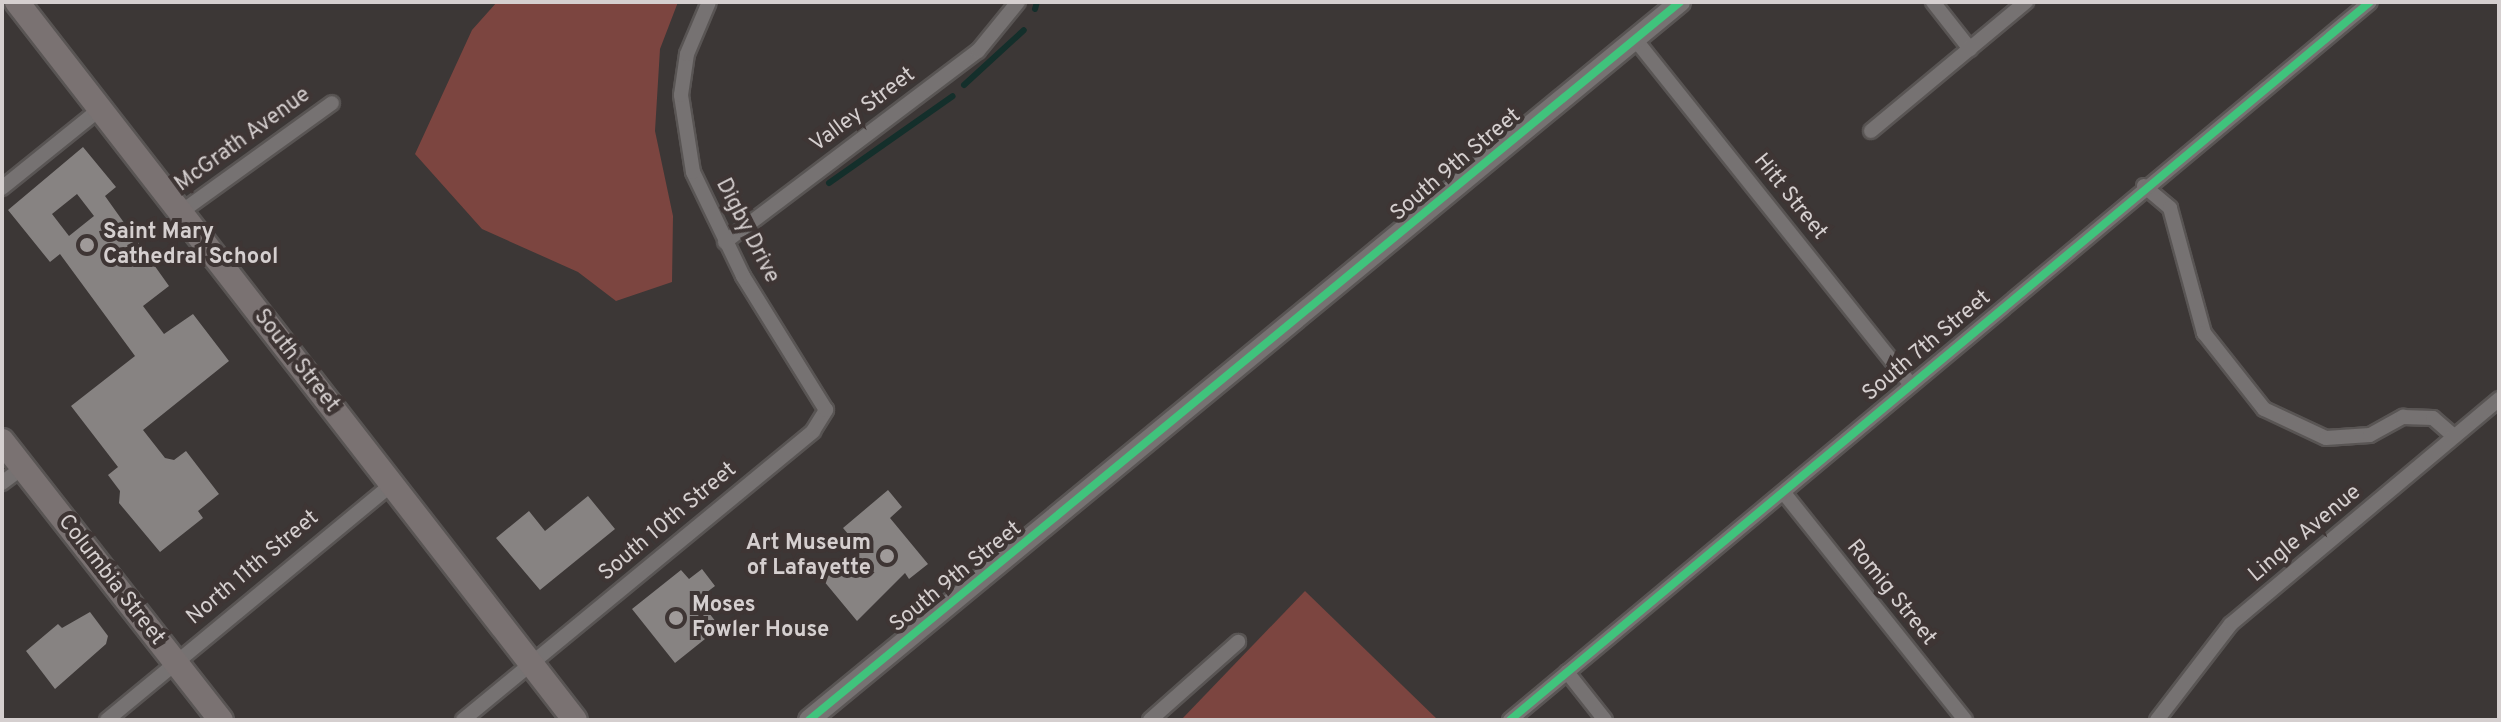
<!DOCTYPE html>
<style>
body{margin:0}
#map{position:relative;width:2501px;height:722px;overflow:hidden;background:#3c3736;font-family:Overpass,sans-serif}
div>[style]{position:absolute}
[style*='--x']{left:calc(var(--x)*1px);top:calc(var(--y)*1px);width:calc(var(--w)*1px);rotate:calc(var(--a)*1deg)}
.green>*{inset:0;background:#7c4540}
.stream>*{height:6px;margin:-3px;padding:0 3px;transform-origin:3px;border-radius:3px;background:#142f2b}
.building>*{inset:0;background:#878382}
.roads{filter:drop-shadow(2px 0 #595554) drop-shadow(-2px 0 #595554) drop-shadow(0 2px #595554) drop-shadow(0 -2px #595554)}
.street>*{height:14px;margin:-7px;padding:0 7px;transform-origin:7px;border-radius:7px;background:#767272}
.secondary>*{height:20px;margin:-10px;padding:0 10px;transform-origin:10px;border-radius:10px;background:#767272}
.primary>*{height:24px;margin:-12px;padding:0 12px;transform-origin:12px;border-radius:12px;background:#7a7272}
.cycleway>*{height:8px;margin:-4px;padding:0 4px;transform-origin:4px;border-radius:4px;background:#40c37c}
.dots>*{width:22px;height:22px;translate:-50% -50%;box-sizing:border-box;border:4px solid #3e3534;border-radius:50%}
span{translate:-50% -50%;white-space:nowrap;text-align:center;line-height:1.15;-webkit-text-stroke:8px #3e3534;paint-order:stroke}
.street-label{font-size:22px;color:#d5cfcf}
.poi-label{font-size:22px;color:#d5cfcf;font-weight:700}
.left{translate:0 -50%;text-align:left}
.right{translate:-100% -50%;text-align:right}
.frame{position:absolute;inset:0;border:4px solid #d5cfcf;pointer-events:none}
</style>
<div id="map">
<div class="green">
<i style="clip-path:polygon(497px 2px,678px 2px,660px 49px,655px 131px,673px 216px,672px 282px,616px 301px,578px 272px,482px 229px,415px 154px,472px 30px)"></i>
<i style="clip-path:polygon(1305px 591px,1438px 720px,1181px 720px)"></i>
</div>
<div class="stream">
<i style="--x:1035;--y:9;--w:7;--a:-74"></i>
<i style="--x:964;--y:85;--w:81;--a:-42.5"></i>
<i style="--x:829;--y:183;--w:151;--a:-35.1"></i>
</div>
<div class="building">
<i style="clip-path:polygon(evenodd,83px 147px,116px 187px,105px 196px,169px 286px,143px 306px,164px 334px,193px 314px,229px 361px,143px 430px,165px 458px,174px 460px,186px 451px,219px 494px,198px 511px,203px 518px,160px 552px,119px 503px,120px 491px,108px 475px,118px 467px,71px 406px,135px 356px,60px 254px,50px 262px,8px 210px,83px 147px,77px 194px,94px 216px,69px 236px,52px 214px,77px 194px)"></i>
<i style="clip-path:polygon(888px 490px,902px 507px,890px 518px,928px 564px,909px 579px,905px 573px,857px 621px,823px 580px,861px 549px,843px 528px)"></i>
<i style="clip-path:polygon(588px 496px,615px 529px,540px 590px,496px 538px,529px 511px,545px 531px)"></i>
<i style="clip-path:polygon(702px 569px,715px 586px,698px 599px,720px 627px,675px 663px,632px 609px,681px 570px,689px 579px)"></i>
<i style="clip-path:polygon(90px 612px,108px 636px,106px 644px,55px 689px,26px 651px,58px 624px,62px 628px)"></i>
</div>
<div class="roads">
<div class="street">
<i style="--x:1933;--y:2;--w:60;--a:51.8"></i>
<i style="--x:1635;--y:39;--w:441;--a:51.4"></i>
<i style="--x:1871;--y:131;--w:202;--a:-39.8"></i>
<i style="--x:2144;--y:186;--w:34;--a:40"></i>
<i style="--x:2170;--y:208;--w:130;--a:74.8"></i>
<i style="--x:2204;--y:333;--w:97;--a:51.7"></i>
<i style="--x:2264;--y:409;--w:68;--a:25.1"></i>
<i style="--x:2326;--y:438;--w:44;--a:-3.9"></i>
<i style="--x:2370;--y:435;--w:38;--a:-29"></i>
<i style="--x:2403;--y:417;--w:30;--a:2"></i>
<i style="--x:2433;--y:418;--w:28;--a:41"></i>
<i style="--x:2;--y:188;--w:126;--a:-38.9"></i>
<i style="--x:181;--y:212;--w:186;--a:-35.8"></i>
<i style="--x:725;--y:242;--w:317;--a:-37.1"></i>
<i style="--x:978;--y:51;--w:63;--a:-50.8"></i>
<i style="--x:2;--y:483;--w:26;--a:-37"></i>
<i style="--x:1784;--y:493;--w:290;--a:51.4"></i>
<i style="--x:1567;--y:672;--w:61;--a:51.6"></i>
<i style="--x:107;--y:720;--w:370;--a:-39.6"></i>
<i style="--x:463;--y:720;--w:454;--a:-39.5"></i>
<i style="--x:813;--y:431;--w:25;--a:-58"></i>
<i style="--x:826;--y:410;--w:158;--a:-121.8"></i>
<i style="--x:743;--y:276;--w:115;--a:-115.7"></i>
<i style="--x:693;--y:172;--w:78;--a:-98.9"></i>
<i style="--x:681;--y:95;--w:41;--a:-81.7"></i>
<i style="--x:687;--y:54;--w:56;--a:-67.1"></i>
<i style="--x:1150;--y:720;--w:118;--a:-41.6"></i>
<i style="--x:1510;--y:720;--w:1120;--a:-39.86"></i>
<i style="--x:2157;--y:720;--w:121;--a:-52.4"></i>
<i style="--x:2231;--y:624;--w:350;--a:-40"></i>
</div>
<div class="secondary">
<i style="--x:809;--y:720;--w:1129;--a:-39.5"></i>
</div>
<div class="primary">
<i style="--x:17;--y:2;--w:909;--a:52.15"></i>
<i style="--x:2;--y:441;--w:355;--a:51.9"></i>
</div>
</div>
<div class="cycleway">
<i style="--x:809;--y:720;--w:1129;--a:-39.5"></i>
<i style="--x:1510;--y:720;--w:1120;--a:-39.86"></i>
</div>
<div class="dots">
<i style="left:87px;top:245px;background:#9f9a99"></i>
<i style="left:887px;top:556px;background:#9f9a99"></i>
<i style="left:676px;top:618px;background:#9f9a99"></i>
</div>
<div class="street-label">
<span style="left:863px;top:110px;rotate:-37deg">Valley Street</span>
<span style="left:243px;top:140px;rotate:-36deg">McGrath Avenue</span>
<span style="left:1456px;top:165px;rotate:-40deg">South 9th Street</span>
<span style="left:1790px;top:197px;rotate:51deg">Hitt Street</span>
<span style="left:747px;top:231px;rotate:63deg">Digby Drive</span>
<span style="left:1927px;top:346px;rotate:-40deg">South 7th Street</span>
<span style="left:296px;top:361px;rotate:52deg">South Street</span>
<span style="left:668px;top:522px;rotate:-40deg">South 10th Street</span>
<span style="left:2305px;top:534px;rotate:-40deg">Lingle Avenue</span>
<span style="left:253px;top:568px;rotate:-40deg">North 11th Street</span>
<span style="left:956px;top:577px;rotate:-39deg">South 9th Street</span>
<span style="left:111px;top:580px;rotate:52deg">Columbia Street</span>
<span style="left:1891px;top:593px;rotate:51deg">Romig Street</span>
</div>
<div class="poi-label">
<span class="left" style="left:103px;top:245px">Saint Mary<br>Cathedral School</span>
<span class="right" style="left:871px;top:556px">Art Museum<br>of Lafayette</span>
<span class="left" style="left:692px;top:618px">Moses<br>Fowler House</span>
</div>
<div class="frame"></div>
</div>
